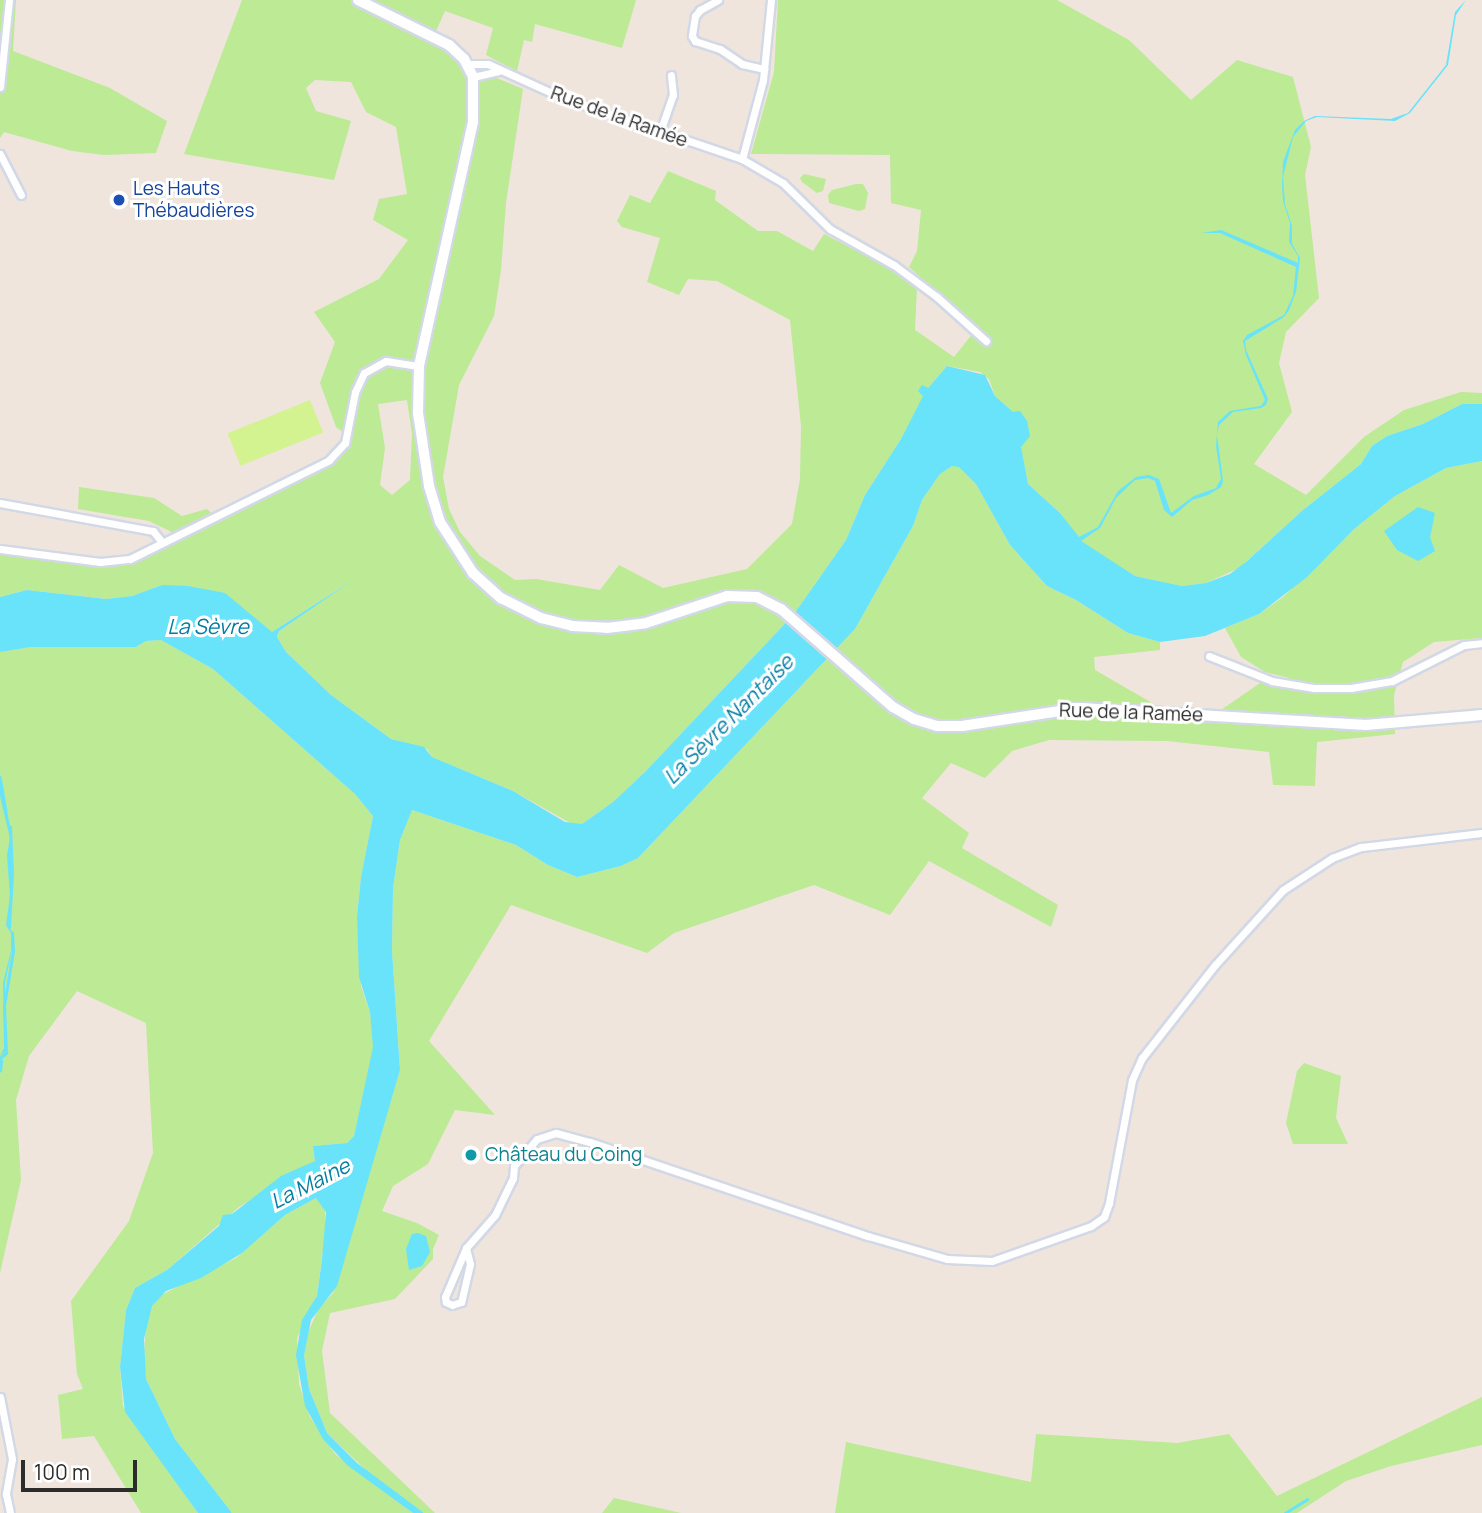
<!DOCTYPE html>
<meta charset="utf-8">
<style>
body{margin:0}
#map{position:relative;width:1482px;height:1513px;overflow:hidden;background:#efe5dd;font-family:Manrope,sans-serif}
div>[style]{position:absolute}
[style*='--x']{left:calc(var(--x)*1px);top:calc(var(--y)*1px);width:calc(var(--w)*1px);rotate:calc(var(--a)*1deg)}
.green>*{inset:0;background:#bcea95}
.pitch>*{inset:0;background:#d3f290;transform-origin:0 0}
.water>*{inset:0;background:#68e3f9}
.stream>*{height:2.5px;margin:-1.25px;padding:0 1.25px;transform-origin:1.25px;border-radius:1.25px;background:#68e3f9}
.roads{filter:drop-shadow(2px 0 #d2d8e6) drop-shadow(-2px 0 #d2d8e6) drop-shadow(0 2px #d2d8e6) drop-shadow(0 -2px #d2d8e6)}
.street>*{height:7px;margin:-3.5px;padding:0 3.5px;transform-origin:3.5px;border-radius:3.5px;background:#fff}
.secondary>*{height:10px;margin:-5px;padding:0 5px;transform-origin:5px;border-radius:5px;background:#fff}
.dots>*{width:19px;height:19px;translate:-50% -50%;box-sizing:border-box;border:4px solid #fff;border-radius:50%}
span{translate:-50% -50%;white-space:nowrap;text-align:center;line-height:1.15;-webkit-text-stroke:6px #fff;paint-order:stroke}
.street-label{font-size:19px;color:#2c2c2c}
.transit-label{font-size:19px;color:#164399}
.left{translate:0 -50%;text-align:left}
.culture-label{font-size:19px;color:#0d838f}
.water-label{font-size:21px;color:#037da2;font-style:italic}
.scale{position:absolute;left:21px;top:1460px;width:116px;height:32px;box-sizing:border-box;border:4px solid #2c2c2c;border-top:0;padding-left:9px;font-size:21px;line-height:24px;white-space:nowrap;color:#2c2c2c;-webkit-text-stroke:5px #fff;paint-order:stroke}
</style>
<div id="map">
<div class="green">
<i style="clip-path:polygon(0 0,16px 0,13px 51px,110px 88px,167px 121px,156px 153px,104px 155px,72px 151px,4px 132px,0 138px)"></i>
<i style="clip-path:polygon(evenodd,242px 0,636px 0,622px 48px,535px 24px,532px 42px,524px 40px,517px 71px,486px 55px,493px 28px,445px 11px,432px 40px,460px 59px,471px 86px,494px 77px,523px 89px,506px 203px,501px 270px,494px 316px,459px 385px,443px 477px,449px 509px,460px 532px,480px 556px,515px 580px,536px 579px,600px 590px,619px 565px,663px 588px,747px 569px,792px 524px,800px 479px,801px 426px,790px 320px,717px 281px,688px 279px,679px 295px,647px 282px,660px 238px,622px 227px,617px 221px,630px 195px,650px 203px,668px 171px,716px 191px,715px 200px,758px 231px,777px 231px,813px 251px,824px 234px,890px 268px,917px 288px,915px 330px,954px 357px,977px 328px,909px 267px,917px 251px,921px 210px,891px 203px,890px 155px,751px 154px,774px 72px,778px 0,1057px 0,1129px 40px,1191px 100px,1237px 60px,1293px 77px,1311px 147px,1305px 175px,1319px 298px,1286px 332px,1279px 363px,1292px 412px,1254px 464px,1306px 495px,1364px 437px,1404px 410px,1461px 392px,1482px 393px,1482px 404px,1462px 404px,1423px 424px,1387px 436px,1372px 446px,1361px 464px,1303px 510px,1239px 568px,1206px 583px,1182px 586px,1135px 576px,1083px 544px,1060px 513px,1028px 484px,1013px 412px,995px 396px,989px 379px,980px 372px,947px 366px,927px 389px,918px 391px,924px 395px,901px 439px,865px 495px,846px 540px,794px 614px,646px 771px,613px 802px,582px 824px,574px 825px,513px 791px,432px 757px,427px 749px,391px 739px,331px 695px,286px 652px,277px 637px,279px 631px,351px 581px,272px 632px,162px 585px,132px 596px,106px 599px,27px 590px,0 597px,0 551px,117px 566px,182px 537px,149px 521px,78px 509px,79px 487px,154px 498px,182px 516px,207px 509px,220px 522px,332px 463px,352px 439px,336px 427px,320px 383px,335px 342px,314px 312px,379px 279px,408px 240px,373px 220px,379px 199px,407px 194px,396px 127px,366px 112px,351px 82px,315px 80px,306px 88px,316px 111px,351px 121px,334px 180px,184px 154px,242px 0,407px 400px,412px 434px,410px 480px,392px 495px,380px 485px,385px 448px,378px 404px,407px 400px)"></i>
<i style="clip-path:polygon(804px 174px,826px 179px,823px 191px,817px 193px,802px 182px,800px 178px)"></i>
<i style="clip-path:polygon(856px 184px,863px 184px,868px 193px,865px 209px,859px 211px,829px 203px,828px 195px,832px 190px)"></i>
<i style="clip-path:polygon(1482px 461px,1482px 638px,1434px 642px,1403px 662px,1394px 695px,1395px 734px,1317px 742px,1315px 786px,1273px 785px,1269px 752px,1167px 741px,1049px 740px,1012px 751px,985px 778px,951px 763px,922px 798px,969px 833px,962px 848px,1058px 905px,1051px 927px,929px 861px,890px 915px,814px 885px,674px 933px,647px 953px,511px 905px,429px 1041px,495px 1115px,455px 1110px,428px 1164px,393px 1186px,382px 1211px,417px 1223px,439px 1235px,433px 1249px,433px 1259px,395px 1299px,330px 1313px,322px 1351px,330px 1413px,435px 1513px,424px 1513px,369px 1473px,327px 1433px,309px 1389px,304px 1355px,305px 1339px,318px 1310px,333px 1293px,400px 1070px,392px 951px,393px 888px,400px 840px,412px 810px,516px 845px,548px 865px,577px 877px,621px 866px,638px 858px,855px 629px,913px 526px,922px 500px,940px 474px,952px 466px,959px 466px,976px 484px,1010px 545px,1047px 586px,1076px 600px,1128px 633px,1160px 642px,1160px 650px,1094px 657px,1095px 670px,1159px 707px,1221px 710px,1260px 683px,1289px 678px,1265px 672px,1241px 657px,1225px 628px,1259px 614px,1283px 597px,1353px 530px,1395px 496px,1446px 468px)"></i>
<i style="clip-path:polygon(161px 640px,213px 669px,355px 794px,373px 816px,361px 877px,357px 916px,361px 986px,370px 1012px,374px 1047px,354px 1136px,347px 1143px,313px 1146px,315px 1161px,239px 1207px,167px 1270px,135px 1288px,126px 1310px,120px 1367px,123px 1406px,198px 1513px,141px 1513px,94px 1436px,62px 1439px,58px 1395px,83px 1389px,77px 1374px,71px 1301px,129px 1221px,153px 1153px,146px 1023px,77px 991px,29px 1056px,16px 1100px,21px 1180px,0 1273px,0 652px,30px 647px,136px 647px,146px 641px)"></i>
<i style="clip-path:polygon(1304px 1063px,1341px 1076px,1336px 1118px,1348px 1144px,1293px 1144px,1286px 1123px,1297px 1071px)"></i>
<i style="clip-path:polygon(316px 1198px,325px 1208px,325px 1234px,317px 1296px,297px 1338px,299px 1384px,310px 1417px,335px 1454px,413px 1513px,232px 1513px,175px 1439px,146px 1379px,144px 1357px,146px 1323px,152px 1306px,159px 1296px,236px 1258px,285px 1215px)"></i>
<i style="clip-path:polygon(1482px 1397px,1482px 1445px,1391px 1466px,1346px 1481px,1297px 1513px,835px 1513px,846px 1442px,1031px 1482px,1036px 1434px,1177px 1443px,1229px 1434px,1277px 1496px)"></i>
<i style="clip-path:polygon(614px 1498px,681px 1513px,602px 1513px)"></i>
</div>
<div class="pitch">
<i style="left:310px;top:400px;width:35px;height:89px;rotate:68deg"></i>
</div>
<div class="water">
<i style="clip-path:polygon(1466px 0,1456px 15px,1448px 65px,1410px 113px,1395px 121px,1317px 117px,1306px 121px,1293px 137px,1283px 177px,1285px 204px,1292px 226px,1292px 244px,1300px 258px,1296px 292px,1289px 310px,1284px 317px,1245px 341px,1246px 350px,1268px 399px,1266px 405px,1261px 408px,1233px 412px,1219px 425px,1217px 435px,1223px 481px,1221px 487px,1208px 495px,1192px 500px,1172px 517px,1164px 510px,1155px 481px,1148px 478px,1135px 480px,1116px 498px,1100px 528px,1081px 541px,1135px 576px,1182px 586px,1206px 583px,1230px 574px,1247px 561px,1303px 510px,1361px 464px,1372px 446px,1387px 436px,1423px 424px,1462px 404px,1482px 404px,1482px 461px,1446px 468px,1395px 496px,1353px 530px,1307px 577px,1259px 614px,1205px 636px,1160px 642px,1128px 633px,1076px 600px,1047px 586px,1010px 545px,976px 484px,959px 467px,952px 466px,940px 474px,922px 500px,913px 526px,855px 629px,638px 858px,621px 866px,577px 877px,548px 865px,516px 845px,412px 810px,400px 840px,393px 888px,392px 951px,400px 1070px,337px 1286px,311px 1320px,304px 1355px,309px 1389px,327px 1433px,357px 1463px,424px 1513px,413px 1513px,347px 1465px,323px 1439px,305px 1406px,296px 1355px,302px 1320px,317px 1296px,322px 1259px,326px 1212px,316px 1198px,285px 1215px,242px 1253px,201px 1278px,166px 1291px,152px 1306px,144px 1339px,146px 1379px,175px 1439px,232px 1513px,198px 1513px,125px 1412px,120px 1367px,126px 1310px,135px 1288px,167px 1270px,219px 1226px,223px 1215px,232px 1214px,281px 1176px,315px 1161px,313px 1146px,347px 1143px,354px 1136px,373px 1047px,370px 1012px,359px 977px,357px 916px,361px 877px,373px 816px,355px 794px,213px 669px,161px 640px,146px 641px,136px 647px,31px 647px,0 652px,0 597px,27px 590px,106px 599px,132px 596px,162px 585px,188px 586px,225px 593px,272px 632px,353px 580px,279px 631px,277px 637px,286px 652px,331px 695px,391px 739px,424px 747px,432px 757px,513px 791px,565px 822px,582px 824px,613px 802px,646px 771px,794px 614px,846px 540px,865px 495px,901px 439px,923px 396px,918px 391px,922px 385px,928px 388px,947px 366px,985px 375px,995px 396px,1013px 412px,1020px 411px,1027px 421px,1030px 436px,1021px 447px,1028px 484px,1060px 513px,1079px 537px,1098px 527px,1118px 491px,1136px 477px,1149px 475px,1159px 479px,1171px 513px,1194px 496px,1216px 488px,1221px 479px,1216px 446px,1218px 422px,1230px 411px,1261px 406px,1265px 400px,1246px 355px,1243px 341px,1247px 335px,1284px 315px,1293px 296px,1296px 267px,1220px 233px,1202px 233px,1221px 230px,1298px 263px,1298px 256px,1289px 242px,1290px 223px,1283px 201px,1282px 186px,1283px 162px,1295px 130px,1304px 121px,1315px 116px,1391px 119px,1408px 113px,1446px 65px,1455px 12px)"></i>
<i style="clip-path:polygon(1418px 507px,1435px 513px,1430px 537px,1435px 551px,1418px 561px,1397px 550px,1384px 531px)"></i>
<i style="clip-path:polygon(0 776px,12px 836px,10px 917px,8px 924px,13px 934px,12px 950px,5px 983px,5px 1052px,0 1056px,4px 1048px,3px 983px,11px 951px,11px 933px,6px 925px,10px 896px,7px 855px,10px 838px,0 796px)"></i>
<i style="clip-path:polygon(418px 1233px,426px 1236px,430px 1252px,422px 1266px,409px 1270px,406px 1249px,412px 1234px)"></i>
</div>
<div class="stream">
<i style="--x:0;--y:777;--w:34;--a:80"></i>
<i style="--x:9;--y:927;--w:53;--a:-86.8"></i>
<i style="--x:12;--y:874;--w:47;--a:-92.4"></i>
<i style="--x:0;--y:1058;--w:8;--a:-40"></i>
<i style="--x:6;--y:1053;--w:47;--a:-92.4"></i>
<i style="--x:4;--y:1006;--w:56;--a:-80.7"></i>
<i style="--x:13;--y:951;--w:18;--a:-93"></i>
<i style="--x:0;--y:1071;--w:10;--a:-84"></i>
<i style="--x:1285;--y:1513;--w:26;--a:-32"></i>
</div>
<div class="roads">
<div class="street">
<i style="--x:718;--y:0;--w:21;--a:151"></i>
<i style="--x:700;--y:10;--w:8;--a:130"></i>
<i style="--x:695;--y:16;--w:20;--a:99"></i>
<i style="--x:692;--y:36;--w:6;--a:59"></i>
<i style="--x:695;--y:41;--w:26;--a:18"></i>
<i style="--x:720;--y:49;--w:27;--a:34"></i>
<i style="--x:742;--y:64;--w:23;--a:13"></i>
<i style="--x:468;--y:64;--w:20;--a:0"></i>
<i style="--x:488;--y:64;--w:82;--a:24.4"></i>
<i style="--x:563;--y:98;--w:189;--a:18.8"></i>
<i style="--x:742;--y:159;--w:48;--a:30.3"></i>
<i style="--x:783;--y:183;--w:66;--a:44.4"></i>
<i style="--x:830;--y:229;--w:73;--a:29.4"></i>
<i style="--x:894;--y:265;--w:54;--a:36.7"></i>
<i style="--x:937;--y:297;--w:66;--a:41.9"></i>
<i style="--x:473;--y:77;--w:26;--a:-13"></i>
<i style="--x:0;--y:87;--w:87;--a:-84.1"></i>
<i style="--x:660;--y:132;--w:39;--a:-71"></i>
<i style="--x:673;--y:95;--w:20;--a:-96"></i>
<i style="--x:0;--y:154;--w:46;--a:62.9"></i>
<i style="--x:742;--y:159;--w:82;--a:-75.1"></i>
<i style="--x:763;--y:80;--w:80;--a:-84.3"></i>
<i style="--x:0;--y:503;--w:156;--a:10.4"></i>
<i style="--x:153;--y:531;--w:14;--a:51"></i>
<i style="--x:0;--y:549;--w:101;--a:7.4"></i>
<i style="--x:100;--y:562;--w:30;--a:-6"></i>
<i style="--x:130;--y:559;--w:222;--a:-26.4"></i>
<i style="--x:329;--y:460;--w:23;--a:-47"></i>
<i style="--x:345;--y:443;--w:52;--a:-78.9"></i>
<i style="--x:355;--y:392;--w:21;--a:-65"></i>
<i style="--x:364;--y:373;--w:25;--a:-29"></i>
<i style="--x:386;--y:361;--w:33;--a:9"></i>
<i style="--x:1209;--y:656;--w:68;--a:21.6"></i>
<i style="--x:1272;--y:681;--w:43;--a:9.5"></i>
<i style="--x:1314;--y:688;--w:37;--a:0"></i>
<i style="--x:1351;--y:688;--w:42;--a:-9.7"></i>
<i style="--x:1392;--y:681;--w:80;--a:-26.6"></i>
<i style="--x:1464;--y:645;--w:18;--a:-6"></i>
<i style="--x:466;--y:1248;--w:16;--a:76"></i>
<i style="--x:470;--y:1264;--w:39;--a:103"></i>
<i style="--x:461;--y:1302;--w:9;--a:162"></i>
<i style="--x:452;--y:1305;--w:7;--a:-153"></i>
<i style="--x:446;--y:1302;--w:5;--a:-101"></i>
<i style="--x:445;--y:1297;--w:53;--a:-66.8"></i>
<i style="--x:466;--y:1248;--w:44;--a:-48.7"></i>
<i style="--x:495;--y:1215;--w:41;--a:-64.1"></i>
<i style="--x:513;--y:1178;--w:12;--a:-85"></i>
<i style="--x:514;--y:1166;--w:35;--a:-50"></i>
<i style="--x:537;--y:1139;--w:20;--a:-18"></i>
<i style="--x:556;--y:1133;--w:35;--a:15"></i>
<i style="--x:590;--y:1142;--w:293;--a:18.7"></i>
<i style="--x:868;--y:1236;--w:82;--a:16.2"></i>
<i style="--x:947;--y:1259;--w:45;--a:2.5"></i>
<i style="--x:992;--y:1261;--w:105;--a:-19.5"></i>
<i style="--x:1091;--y:1226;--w:16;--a:-35"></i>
<i style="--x:1104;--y:1217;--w:15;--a:-70"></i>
<i style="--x:1109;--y:1203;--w:125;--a:-79.4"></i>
<i style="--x:1132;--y:1080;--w:24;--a:-66"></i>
<i style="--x:1142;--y:1058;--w:118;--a:-51.9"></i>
<i style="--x:1215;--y:965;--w:101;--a:-47.8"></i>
<i style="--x:1283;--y:890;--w:59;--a:-33.1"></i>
<i style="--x:1332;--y:858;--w:31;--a:-21"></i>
<i style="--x:1361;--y:847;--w:122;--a:-6.6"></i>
<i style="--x:0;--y:1397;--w:63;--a:79"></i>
<i style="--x:12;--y:1459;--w:36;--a:100"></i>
<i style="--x:6;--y:1494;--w:19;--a:78"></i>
</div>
<div class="secondary">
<i style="--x:358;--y:0;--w:102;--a:26.3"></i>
<i style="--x:449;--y:45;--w:21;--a:43"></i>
<i style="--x:464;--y:59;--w:20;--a:63"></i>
<i style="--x:473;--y:77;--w:45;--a:90"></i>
<i style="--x:473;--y:122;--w:250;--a:102.5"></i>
<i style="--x:419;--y:366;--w:47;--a:91.2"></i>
<i style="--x:418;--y:413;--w:74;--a:81.4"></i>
<i style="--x:429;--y:486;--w:38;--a:73"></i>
<i style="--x:440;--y:522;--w:61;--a:57.1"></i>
<i style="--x:473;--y:573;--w:38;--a:42"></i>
<i style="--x:501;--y:598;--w:45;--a:26.6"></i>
<i style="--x:541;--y:618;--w:32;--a:14"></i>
<i style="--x:572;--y:626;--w:35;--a:3"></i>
<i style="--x:607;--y:628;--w:39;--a:-7"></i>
<i style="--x:646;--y:623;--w:85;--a:-18.4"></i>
<i style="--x:727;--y:596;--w:30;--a:2"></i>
<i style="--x:757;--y:597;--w:27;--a:27"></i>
<i style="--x:781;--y:609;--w:149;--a:41.2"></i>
<i style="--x:893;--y:707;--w:24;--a:30"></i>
<i style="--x:914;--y:719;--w:24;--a:17"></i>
<i style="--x:937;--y:726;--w:25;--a:0"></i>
<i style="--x:962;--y:726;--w:119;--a:-8.7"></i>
<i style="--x:1080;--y:708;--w:287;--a:3.4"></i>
<i style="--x:1366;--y:725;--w:116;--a:-4.9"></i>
</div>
</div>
<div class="dots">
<i style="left:119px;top:200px;background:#1a4fb4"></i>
<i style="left:471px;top:1155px;background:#0f9aa8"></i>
</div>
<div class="street-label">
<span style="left:619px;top:117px;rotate:20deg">Rue de la Ramée</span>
<span style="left:1131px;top:713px;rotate:2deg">Rue de la Ramée</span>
</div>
<div class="transit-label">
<span class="left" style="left:133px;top:200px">Les Hauts<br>Thébaudières</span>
</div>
<div class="culture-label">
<span class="left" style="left:485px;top:1155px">Château du Coing</span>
</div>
<div class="water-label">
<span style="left:208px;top:626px">La Sèvre</span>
<span style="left:728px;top:719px;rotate:-45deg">La Sèvre Nantaise</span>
<span style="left:310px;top:1183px;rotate:-27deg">La Maine</span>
</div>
<div class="scale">100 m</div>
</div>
